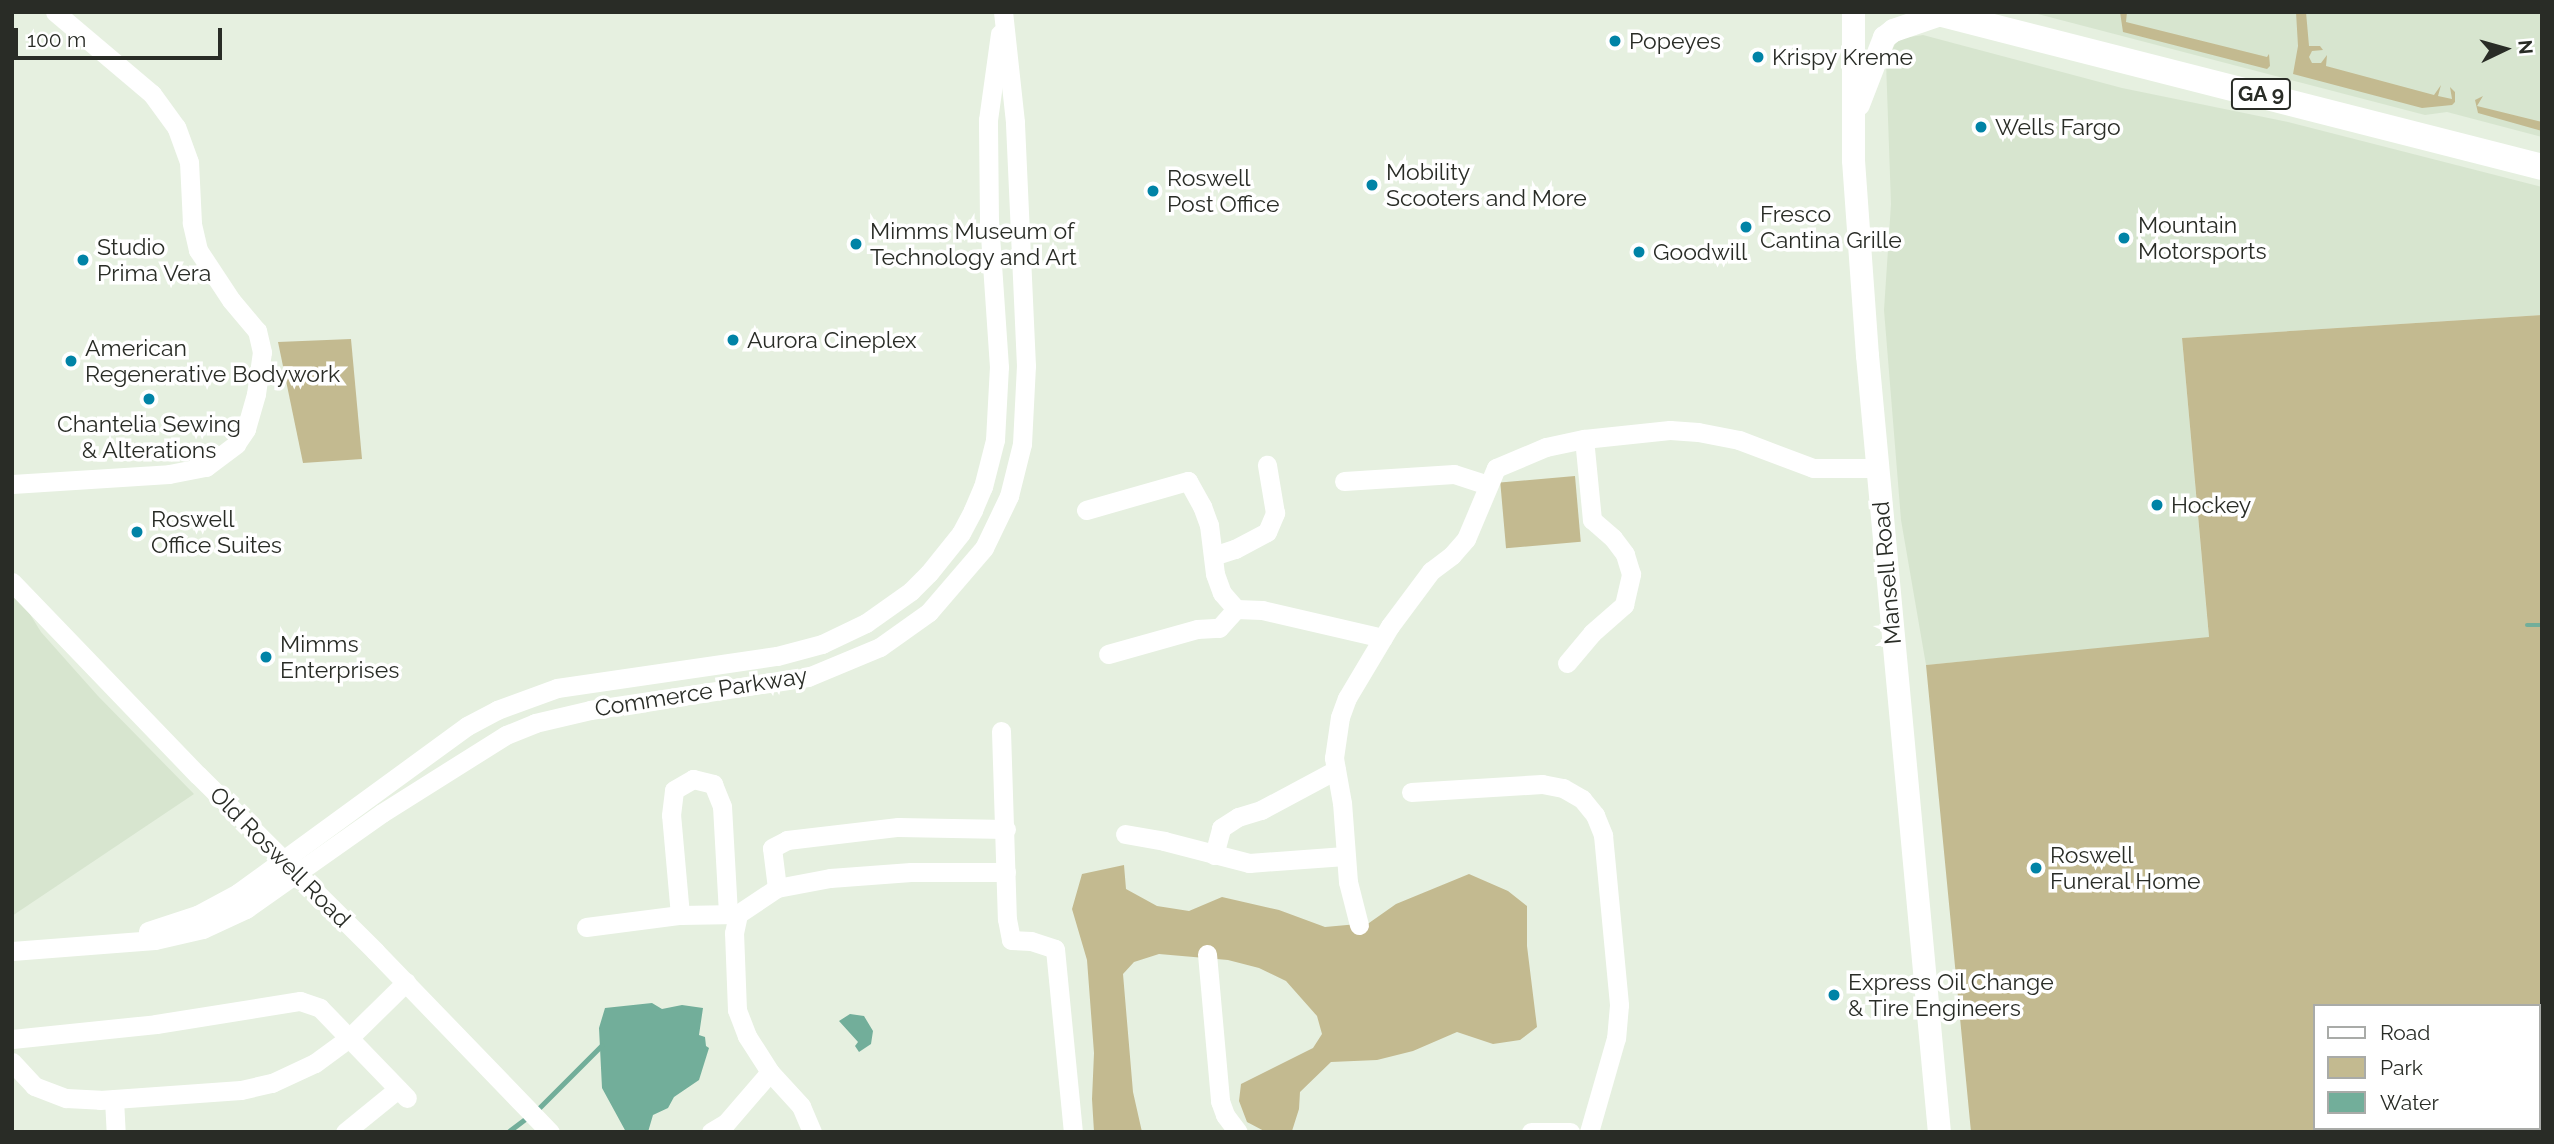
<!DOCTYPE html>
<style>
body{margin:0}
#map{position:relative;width:2554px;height:1144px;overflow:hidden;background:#e6f0e0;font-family:Raleway,sans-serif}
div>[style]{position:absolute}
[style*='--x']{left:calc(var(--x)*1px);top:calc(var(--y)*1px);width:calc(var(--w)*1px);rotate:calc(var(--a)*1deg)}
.built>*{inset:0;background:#d7e5cf}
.green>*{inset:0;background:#c3ba90;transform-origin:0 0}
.water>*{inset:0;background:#72ae9a}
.stream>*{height:4.5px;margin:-2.25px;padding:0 2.25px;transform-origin:2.25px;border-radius:2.25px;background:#72ae9a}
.minor>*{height:19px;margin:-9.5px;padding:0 9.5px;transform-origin:9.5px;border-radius:9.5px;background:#fff}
.major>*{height:23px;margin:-11.5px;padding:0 11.5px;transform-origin:11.5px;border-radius:11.5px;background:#fff}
.highway>*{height:26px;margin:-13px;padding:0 13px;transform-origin:13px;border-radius:13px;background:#fff}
.dots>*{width:19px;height:19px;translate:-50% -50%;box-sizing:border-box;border:4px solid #fff;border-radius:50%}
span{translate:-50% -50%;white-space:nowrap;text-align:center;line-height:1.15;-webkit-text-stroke:7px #fff;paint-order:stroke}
.shield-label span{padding:2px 5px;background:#fff;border:2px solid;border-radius:5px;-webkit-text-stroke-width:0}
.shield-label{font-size:21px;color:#292c26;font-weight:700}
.poi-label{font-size:23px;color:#292c26}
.left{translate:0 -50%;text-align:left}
.street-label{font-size:23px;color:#292c26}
.frame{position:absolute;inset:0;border:14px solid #292c26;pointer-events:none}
.legend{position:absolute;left:2313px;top:1004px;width:228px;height:126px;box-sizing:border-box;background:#fff;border:2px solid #a9aba8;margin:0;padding:9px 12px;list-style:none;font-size:21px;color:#292c26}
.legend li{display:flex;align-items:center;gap:14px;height:35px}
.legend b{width:35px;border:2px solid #a9aba8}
.north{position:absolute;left:2470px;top:14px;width:70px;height:70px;-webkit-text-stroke:5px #fff;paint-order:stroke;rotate:85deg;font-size:19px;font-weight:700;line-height:28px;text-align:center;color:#292c26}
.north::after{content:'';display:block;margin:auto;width:24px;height:32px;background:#292c26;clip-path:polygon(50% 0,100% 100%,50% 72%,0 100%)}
.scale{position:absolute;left:14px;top:28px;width:208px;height:32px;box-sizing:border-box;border:4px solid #292c26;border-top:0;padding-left:9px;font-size:21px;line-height:24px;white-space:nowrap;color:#292c26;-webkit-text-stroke:5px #fff;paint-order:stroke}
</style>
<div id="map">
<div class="built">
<i style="clip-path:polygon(2030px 12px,2542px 12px,2542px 137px,2447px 112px,2425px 115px)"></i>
<i style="clip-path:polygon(1923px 35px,2122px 88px,2288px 122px,2542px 187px,2542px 315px,2182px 338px,2209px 638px,1926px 665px,1901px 520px,1884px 310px,1891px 204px,1886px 62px,1896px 42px,1903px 38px)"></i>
<i style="clip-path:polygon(12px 594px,28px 611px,41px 632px,98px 696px,194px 794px,12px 916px)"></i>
</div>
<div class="green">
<i style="clip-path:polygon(2120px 12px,2127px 12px,2126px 22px,2267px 57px,2269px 54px,2270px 66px,2267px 69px,2123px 32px)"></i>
<i style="clip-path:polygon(2296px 12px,2306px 12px,2309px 46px,2320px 46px,2323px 50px,2312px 51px,2309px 57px,2312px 63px,2321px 63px,2327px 55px,2326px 66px,2434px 95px,2441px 85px,2438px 96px,2452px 99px,2450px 87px,2455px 92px,2455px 102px,2452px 105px,2422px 108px,2293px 74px,2298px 46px)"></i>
<i style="clip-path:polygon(2483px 96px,2477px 106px,2542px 122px,2542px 131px,2478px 113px,2475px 100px)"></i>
<i style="clip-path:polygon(evenodd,2542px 315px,2542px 1132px,1971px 1132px,1926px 665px,2209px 637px,2182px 338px,2542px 315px,2314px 1006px,2538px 1006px,2538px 1128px,2314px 1128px,2314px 1006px)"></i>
<i style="clip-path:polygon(351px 339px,362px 459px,303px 463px,278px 342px)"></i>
<i style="left:1575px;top:476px;width:66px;height:75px;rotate:85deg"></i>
<i style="clip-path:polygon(1124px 865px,1126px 889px,1157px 906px,1189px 911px,1222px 897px,1279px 910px,1325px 927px,1369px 923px,1396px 904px,1469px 874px,1508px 891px,1527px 906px,1527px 946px,1537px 1027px,1520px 1040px,1493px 1044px,1457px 1032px,1413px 1051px,1377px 1060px,1331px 1062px,1300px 1092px,1299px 1109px,1292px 1131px,1266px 1132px,1247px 1122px,1239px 1101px,1241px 1084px,1313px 1048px,1322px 1034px,1317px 1016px,1286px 981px,1259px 968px,1228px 960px,1159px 954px,1134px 962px,1123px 974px,1133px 1092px,1142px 1132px,1094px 1132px,1092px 1099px,1094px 1053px,1087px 960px,1072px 909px,1082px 874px)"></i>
</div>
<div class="water">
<i style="clip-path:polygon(652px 1003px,662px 1009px,682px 1005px,703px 1008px,699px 1035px,705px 1037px,706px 1046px,709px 1048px,699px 1080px,674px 1097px,668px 1108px,653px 1115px,648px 1132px,626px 1132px,602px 1088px,599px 1028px,605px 1008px)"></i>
<i style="clip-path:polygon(850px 1014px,864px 1016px,873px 1031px,871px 1044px,859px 1052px,855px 1046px,858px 1042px,839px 1021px)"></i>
</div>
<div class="stream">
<i style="--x:2527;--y:625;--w:15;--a:0"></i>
<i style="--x:537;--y:1110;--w:91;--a:-45"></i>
<i style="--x:508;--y:1132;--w:25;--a:-37"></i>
</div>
<div class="minor">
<i style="--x:1344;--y:481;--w:110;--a:-3.6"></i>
<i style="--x:1454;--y:474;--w:36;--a:18"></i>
<i style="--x:12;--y:484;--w:157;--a:-3.6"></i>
<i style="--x:169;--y:474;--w:38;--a:-11"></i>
<i style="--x:206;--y:467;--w:38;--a:-37"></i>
<i style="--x:236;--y:444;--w:18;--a:-56"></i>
<i style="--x:246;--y:429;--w:36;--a:-74"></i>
<i style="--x:256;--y:394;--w:42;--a:-81.9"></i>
<i style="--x:262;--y:352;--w:22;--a:-103"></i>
<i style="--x:257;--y:331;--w:40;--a:-130"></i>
<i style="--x:231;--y:300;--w:60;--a:-123.4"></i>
<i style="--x:198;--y:250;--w:28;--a:-103"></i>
<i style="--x:192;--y:223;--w:61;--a:-92.8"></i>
<i style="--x:189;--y:162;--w:37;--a:-110"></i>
<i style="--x:176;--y:127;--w:41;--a:-126"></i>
<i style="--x:152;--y:94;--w:127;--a:-139.8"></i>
<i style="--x:1086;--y:510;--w:106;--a:-15.9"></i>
<i style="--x:1188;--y:481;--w:29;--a:61"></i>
<i style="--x:1202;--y:506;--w:20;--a:70"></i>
<i style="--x:1209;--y:525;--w:49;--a:83"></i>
<i style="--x:1215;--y:574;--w:20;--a:70"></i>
<i style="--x:1222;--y:593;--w:21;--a:49"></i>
<i style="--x:1236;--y:609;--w:26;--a:2"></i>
<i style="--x:1262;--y:610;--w:124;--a:13"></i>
<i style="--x:1213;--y:556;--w:23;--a:-18"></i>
<i style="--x:1235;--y:549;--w:36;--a:-28"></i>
<i style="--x:1267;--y:532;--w:21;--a:-67"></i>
<i style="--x:1275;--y:513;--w:49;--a:-99.5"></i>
<i style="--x:12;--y:582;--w:268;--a:46.1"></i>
<i style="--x:198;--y:775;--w:250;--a:44.8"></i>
<i style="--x:375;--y:951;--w:252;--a:46"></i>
<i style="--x:1108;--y:654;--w:92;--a:-15.7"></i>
<i style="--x:1197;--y:629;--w:22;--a:-3"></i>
<i style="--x:1219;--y:628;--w:25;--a:-48"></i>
<i style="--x:1567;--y:663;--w:39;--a:-50"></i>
<i style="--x:1592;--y:633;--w:43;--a:-41.2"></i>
<i style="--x:1624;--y:605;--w:32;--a:-77"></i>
<i style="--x:1631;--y:574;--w:21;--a:-107"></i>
<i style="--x:1625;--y:554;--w:20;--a:-127"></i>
<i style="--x:1613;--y:538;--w:28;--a:-139"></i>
<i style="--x:1592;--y:520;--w:81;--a:-95.6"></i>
<i style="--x:1001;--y:731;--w:188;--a:88.2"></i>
<i style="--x:1007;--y:919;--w:21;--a:79"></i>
<i style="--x:1011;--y:940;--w:20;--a:3"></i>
<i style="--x:1031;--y:941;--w:25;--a:18"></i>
<i style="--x:1055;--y:949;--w:184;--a:84.4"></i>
<i style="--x:1411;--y:792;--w:131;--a:-3.5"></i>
<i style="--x:1542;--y:784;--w:21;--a:11"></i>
<i style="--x:1563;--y:788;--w:22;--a:30"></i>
<i style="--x:1582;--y:799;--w:21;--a:51"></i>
<i style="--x:1595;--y:815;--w:22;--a:68"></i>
<i style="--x:1603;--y:835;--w:171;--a:84.6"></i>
<i style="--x:1619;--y:1005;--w:33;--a:95"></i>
<i style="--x:1616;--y:1038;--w:98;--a:106"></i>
<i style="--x:1125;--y:834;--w:40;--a:10"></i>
<i style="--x:1164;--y:841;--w:88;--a:14.5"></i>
<i style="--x:1249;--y:863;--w:96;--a:-4.2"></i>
<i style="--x:1214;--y:855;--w:28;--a:-75"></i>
<i style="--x:1221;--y:828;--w:20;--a:-33"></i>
<i style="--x:1238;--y:817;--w:24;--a:-17"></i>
<i style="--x:1261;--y:810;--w:85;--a:-28.1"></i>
<i style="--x:777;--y:888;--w:40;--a:-97.1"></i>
<i style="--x:772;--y:848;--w:17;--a:-28"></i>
<i style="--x:787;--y:840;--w:112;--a:-6.7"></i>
<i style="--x:898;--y:827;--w:108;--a:1.1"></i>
<i style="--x:680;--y:915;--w:100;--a:-95.1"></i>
<i style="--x:671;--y:815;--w:25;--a:-83"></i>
<i style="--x:674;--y:790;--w:22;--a:-30"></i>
<i style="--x:693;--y:779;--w:21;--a:14"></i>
<i style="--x:713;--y:784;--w:24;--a:68"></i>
<i style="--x:722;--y:806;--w:108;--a:86.8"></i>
<i style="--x:1359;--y:925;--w:44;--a:-104.3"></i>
<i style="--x:1348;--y:882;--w:79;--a:-94.3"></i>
<i style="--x:1342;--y:803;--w:46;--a:-100.1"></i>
<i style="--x:1334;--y:758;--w:41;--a:-81.7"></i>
<i style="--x:1340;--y:717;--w:20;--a:-70"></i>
<i style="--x:1347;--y:698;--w:84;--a:-59.2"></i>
<i style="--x:1390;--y:626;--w:69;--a:-53.3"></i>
<i style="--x:1431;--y:571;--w:26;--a:-37"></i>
<i style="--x:1452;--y:555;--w:21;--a:-49"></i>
<i style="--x:1466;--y:539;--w:77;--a:-67.1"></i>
<i style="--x:1496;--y:468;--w:54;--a:-22.8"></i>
<i style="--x:1546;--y:447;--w:39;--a:-12"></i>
<i style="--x:1584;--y:439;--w:86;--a:-6"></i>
<i style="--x:1670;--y:430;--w:28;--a:4"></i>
<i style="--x:1698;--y:432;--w:42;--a:11"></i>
<i style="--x:1739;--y:440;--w:79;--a:20.7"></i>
<i style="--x:1813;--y:468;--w:64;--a:0"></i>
<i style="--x:586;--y:927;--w:95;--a:-7.3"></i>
<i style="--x:680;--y:915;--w:58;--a:-1"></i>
<i style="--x:148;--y:931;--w:52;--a:-18.1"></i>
<i style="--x:197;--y:915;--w:47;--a:-28.2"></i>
<i style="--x:238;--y:893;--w:283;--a:-36.1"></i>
<i style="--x:467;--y:726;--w:34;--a:-28"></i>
<i style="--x:497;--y:710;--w:64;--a:-20.1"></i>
<i style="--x:557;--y:688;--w:222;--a:-8.3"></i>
<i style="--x:777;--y:656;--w:47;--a:-14.9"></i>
<i style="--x:822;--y:644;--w:49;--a:-25.5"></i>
<i style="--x:866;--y:623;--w:55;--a:-35.4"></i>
<i style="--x:911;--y:591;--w:25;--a:-45"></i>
<i style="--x:929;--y:573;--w:51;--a:-51.3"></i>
<i style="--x:961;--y:533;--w:26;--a:-62"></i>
<i style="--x:973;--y:510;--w:25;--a:-67"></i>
<i style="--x:983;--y:487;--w:49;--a:-75.7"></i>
<i style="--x:995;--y:440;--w:73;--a:-86.9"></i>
<i style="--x:999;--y:367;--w:146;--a:-93.9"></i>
<i style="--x:989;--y:221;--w:101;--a:-90.6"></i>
<i style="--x:988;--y:120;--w:87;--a:-82.1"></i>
<i style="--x:12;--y:951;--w:143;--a:-4.4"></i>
<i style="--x:155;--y:940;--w:49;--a:-12.9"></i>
<i style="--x:203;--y:929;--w:47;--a:-24.9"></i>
<i style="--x:246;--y:909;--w:166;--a:-35.2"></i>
<i style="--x:382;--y:813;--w:146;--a:-32.2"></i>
<i style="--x:506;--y:735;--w:31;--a:-22"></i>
<i style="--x:535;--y:723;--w:57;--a:-13.3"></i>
<i style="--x:590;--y:710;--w:220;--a:-8.6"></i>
<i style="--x:808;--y:677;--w:78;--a:-22.6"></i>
<i style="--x:880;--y:647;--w:60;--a:-35.5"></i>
<i style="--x:929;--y:612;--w:84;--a:-49.3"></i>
<i style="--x:984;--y:548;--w:58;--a:-64.3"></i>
<i style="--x:1009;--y:496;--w:54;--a:-76"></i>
<i style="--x:1022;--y:444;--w:78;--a:-87.1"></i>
<i style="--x:1026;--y:366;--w:244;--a:-92.6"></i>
<i style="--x:1015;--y:122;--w:111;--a:-96.2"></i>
<i style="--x:1207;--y:954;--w:148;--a:84.9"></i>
<i style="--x:1220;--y:1101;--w:15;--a:70"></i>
<i style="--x:1225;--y:1115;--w:21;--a:53"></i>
<i style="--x:12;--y:1039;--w:145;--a:-5.9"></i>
<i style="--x:156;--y:1024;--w:146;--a:-9.1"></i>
<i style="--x:300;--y:1001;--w:21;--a:19"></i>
<i style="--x:320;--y:1008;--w:125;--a:46"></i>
<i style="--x:12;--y:1062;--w:33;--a:47"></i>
<i style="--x:34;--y:1086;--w:34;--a:21"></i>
<i style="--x:66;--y:1098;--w:34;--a:3"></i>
<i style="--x:100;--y:1100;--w:141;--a:-4.1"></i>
<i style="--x:241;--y:1090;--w:32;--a:-13"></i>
<i style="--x:272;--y:1083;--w:47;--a:-24.9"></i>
<i style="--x:315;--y:1063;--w:42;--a:-36.3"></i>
<i style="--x:349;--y:1038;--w:80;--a:-44.5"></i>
<i style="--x:114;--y:1099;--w:33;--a:87"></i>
<i style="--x:345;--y:1132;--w:68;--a:-39.1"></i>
<i style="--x:711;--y:1132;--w:17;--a:-31"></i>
<i style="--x:726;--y:1123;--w:67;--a:-49.2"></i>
<i style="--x:812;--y:1132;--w:28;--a:-113"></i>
<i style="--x:801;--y:1106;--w:46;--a:-132.4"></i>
<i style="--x:770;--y:1072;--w:43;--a:-122.6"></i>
<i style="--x:747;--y:1036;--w:28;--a:-111"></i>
<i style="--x:737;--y:1010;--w:77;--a:-92.2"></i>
<i style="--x:734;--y:933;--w:19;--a:-78"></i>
<i style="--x:738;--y:914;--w:47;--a:-33.7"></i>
<i style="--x:777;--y:888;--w:54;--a:-10.7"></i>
<i style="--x:830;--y:878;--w:81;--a:-4.2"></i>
<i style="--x:911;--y:872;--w:95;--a:0"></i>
<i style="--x:1531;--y:1132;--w:39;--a:0"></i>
</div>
<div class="major">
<i style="--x:1853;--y:12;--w:148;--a:90"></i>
<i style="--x:1853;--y:160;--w:196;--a:85.9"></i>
<i style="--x:1867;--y:355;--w:780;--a:84.71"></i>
<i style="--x:1858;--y:104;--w:72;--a:-68.8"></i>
<i style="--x:1884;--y:37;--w:11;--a:-38"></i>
<i style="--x:1893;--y:30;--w:50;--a:-18.8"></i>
</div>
<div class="highway">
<i style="--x:1934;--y:12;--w:627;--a:14.3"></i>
</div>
<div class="dots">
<i style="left:1615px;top:41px;background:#0083a6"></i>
<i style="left:1758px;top:57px;background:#0083a6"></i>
<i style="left:1981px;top:127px;background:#0083a6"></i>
<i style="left:1372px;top:185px;background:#0083a6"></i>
<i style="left:1153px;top:191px;background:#0083a6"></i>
<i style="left:1746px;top:227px;background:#0083a6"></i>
<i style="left:2124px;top:238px;background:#0083a6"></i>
<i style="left:856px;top:244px;background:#0083a6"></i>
<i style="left:1639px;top:252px;background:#0083a6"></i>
<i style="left:83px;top:260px;background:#0083a6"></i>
<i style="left:733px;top:340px;background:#0083a6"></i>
<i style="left:71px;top:361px;background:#0083a6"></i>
<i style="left:149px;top:399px;background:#0083a6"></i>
<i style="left:2157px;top:505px;background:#0083a6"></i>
<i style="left:137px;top:532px;background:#0083a6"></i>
<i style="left:266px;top:657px;background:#0083a6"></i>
<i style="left:2036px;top:868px;background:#0083a6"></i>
<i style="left:1834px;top:995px;background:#0083a6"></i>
</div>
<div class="shield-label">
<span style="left:2261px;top:94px">GA 9</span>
</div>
<div class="poi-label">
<span class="left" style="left:1629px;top:41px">Popeyes</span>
<span class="left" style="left:1772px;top:57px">Krispy Kreme</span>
<span class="left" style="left:1995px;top:127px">Wells Fargo</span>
<span class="left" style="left:1386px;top:185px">Mobility<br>Scooters and More</span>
<span class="left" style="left:1167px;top:191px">Roswell<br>Post Office</span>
<span class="left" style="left:1760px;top:227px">Fresco<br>Cantina Grille</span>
<span class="left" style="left:2138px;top:238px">Mountain<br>Motorsports</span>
<span class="left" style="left:870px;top:244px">Mimms Museum of<br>Technology and Art</span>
<span class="left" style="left:97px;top:260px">Studio<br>Prima Vera</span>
<span class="left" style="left:1653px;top:252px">Goodwill</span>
<span class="left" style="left:747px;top:340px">Aurora Cineplex</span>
<span class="left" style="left:85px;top:361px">American<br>Regenerative Bodywork</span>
<span style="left:149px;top:437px">Chantelia Sewing<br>&amp; Alterations</span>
<span class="left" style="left:2171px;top:505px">Hockey</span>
<span class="left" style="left:151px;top:532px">Roswell<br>Office Suites</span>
<span class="left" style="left:280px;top:657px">Mimms<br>Enterprises</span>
<span class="left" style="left:2050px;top:868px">Roswell<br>Funeral Home</span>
<span class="left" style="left:1848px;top:995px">Express Oil Change<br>&amp; Tire Engineers</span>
</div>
<div class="street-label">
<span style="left:1887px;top:573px;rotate:-95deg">Mansell Road</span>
<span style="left:701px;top:692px;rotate:-9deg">Commerce Parkway</span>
<span style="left:280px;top:857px;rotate:45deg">Old Roswell Road</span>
</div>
<div class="frame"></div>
<ul class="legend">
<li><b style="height:9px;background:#fff"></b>Road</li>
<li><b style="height:19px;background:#c3ba90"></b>Park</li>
<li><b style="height:19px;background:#72ae9a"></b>Water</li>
</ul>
<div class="north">N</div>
<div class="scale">100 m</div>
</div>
